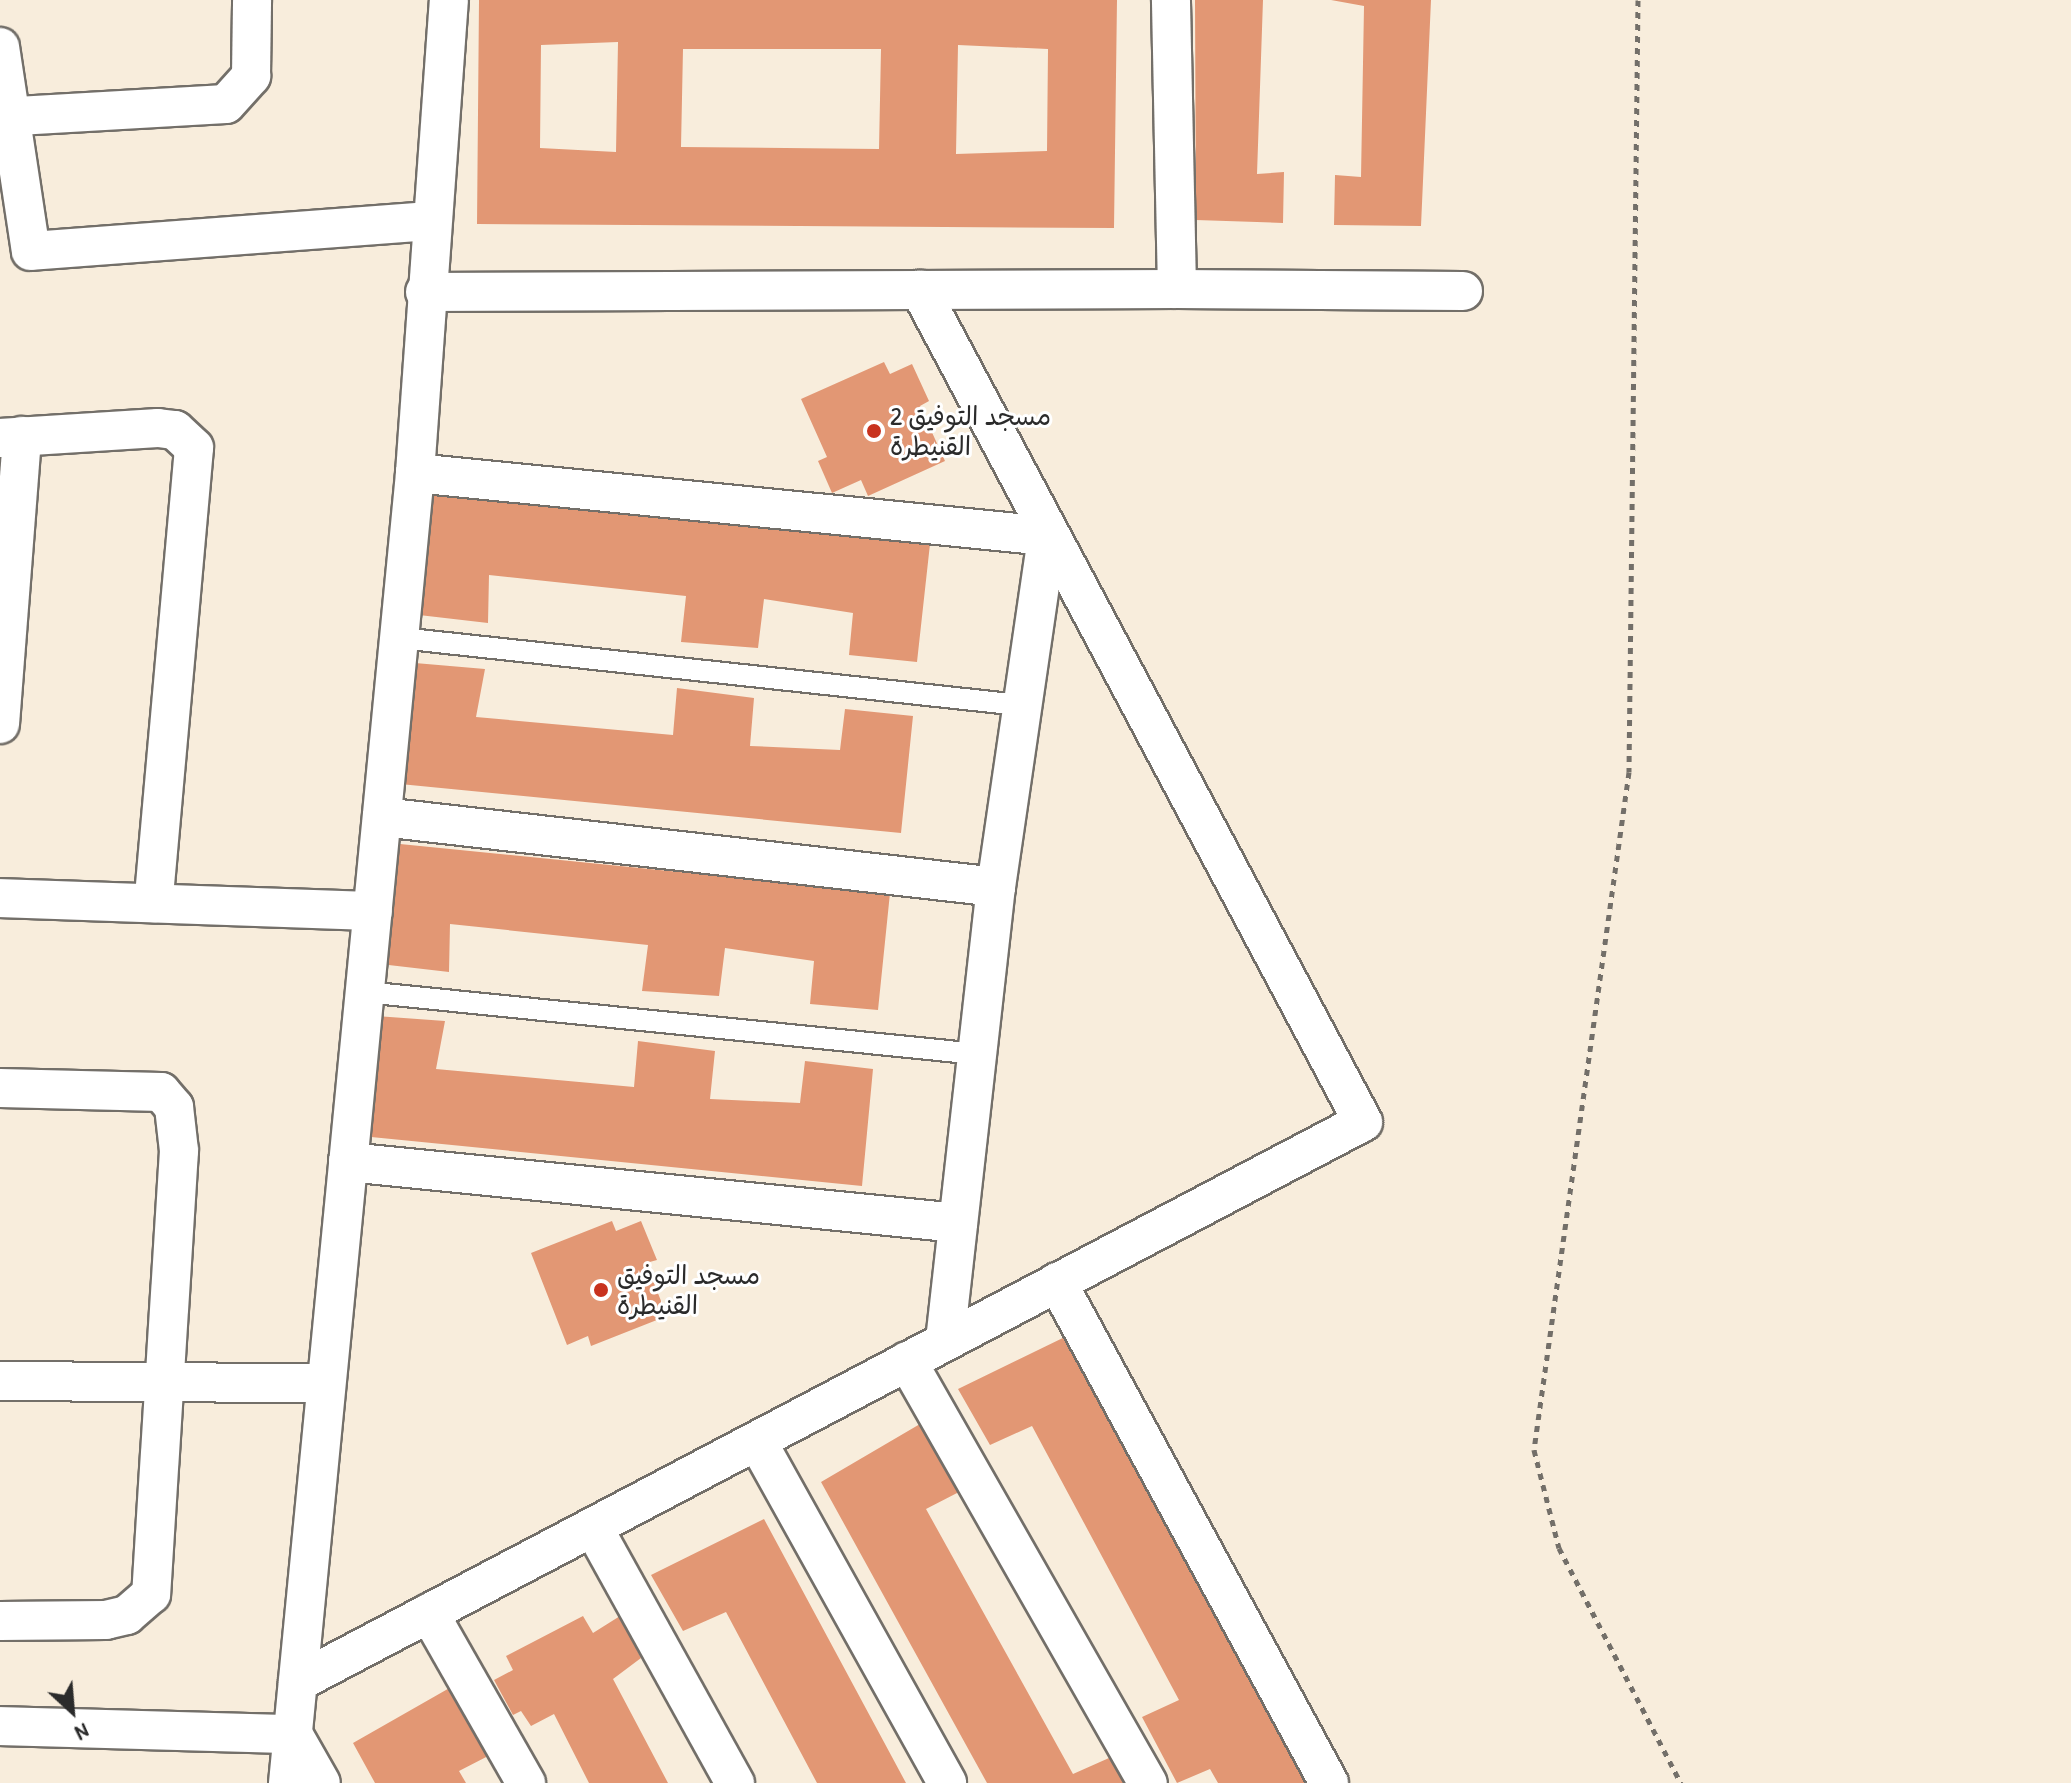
<!DOCTYPE html>
<meta charset="utf-8">
<style>
body{margin:0}
#map{position:relative;width:2071px;height:1783px;overflow:hidden;background:#f8eddc;font-family:"Patrick Hand","Playpen Sans Arabic",sans-serif}
div>[style]{position:absolute}
[style*='--x']{left:calc(var(--x)*1px);top:calc(var(--y)*1px);width:calc(var(--w)*1px);rotate:calc(var(--a)*1deg)}
.building>*{inset:0;background:#e29774}
.path>*{height:5px;margin-top:-2.5px;transform-origin:0;background:repeating-linear-gradient(90deg,#736f69 0 6px,transparent 0 12px)}
.roads{filter:drop-shadow(2px 0 #736f69) drop-shadow(-2px 0 #736f69) drop-shadow(0 2px #736f69) drop-shadow(0 -2px #736f69)}
.lane>*{height:20px;margin:-10px;padding:0 10px;transform-origin:10px;border-radius:10px;background:#fff}
.street>*{height:38px;margin:-19px;padding:0 19px;transform-origin:19px;border-radius:19px;background:#fff}
.dots>*{width:22px;height:22px;translate:-50% -50%;box-sizing:border-box;border:4px solid #fff;border-radius:50%}
span{translate:-50% -50%;white-space:nowrap;text-align:center;line-height:1.15;-webkit-text-stroke:6px #fff;paint-order:stroke}
.poi-label{font-size:26px;color:#2b2b2b}
.left{translate:0 -50%;text-align:left}
.north{position:absolute;left:32px;top:1671px;width:80px;height:80px;-webkit-text-stroke:6px #fff;paint-order:stroke;rotate:154deg;font-size:22px;font-weight:700;line-height:32px;text-align:center;color:#2b2b2b}
.north::after{content:'';display:block;margin:auto;width:28px;height:36px;background:#2b2b2b;clip-path:polygon(50% 0,100% 100%,50% 72%,0 100%)}
</style>
<div id="map">
<div class="building">
<i style="clip-path:polygon(evenodd,479px 0,1117px 0,1114px 228px,477px 224px,479px 0,618px 42px,616px 152px,540px 148px,541px 45px,618px 42px,479px 0,958px 45px,1048px 49px,1047px 151px,956px 154px,958px 45px,479px 0,683px 49px,881px 49px,879px 149px,681px 147px,683px 49px)"></i>
<i style="clip-path:polygon(1195px 0,1263px 0,1257px 174px,1284px 172px,1283px 223px,1196px 220px)"></i>
<i style="clip-path:polygon(1331px 0,1431px 0,1421px 226px,1334px 225px,1335px 175px,1361px 177px,1364px 6px)"></i>
<i style="clip-path:polygon(884px 362px,890px 374px,912px 364px,929px 401px,920px 406px,945px 461px,868px 496px,861px 480px,832px 493px,818px 461px,827px 457px,801px 399px)"></i>
<i style="clip-path:polygon(429px 494px,930px 544px,917px 662px,849px 655px,853px 613px,764px 599px,758px 648px,681px 642px,686px 596px,489px 575px,488px 623px,419px 615px)"></i>
<i style="clip-path:polygon(415px 663px,485px 669px,476px 717px,673px 735px,677px 688px,754px 698px,750px 746px,840px 750px,845px 709px,913px 716px,901px 833px,400px 784px)"></i>
<i style="clip-path:polygon(390px 843px,890px 893px,878px 1010px,810px 1004px,814px 961px,725px 948px,719px 996px,642px 991px,648px 945px,450px 924px,449px 972px,380px 964px)"></i>
<i style="clip-path:polygon(376px 1016px,445px 1021px,436px 1069px,634px 1087px,638px 1041px,715px 1051px,710px 1099px,800px 1103px,805px 1061px,873px 1069px,862px 1186px,361px 1136px)"></i>
<i style="clip-path:polygon(612px 1221px,616px 1231px,641px 1221px,657px 1260px,646px 1263px,667px 1316px,591px 1346px,588px 1336px,567px 1345px,531px 1253px)"></i>
<i style="clip-path:polygon(1071px 1334px,1314px 1783px,1218px 1783px,1210px 1769px,1177px 1783px,1142px 1717px,1179px 1700px,1032px 1426px,990px 1445px,958px 1389px)"></i>
<i style="clip-path:polygon(920px 1424px,959px 1492px,926px 1509px,1073px 1774px,1109px 1758px,1126px 1783px,987px 1783px,821px 1482px)"></i>
<i style="clip-path:polygon(764px 1519px,906px 1783px,817px 1783px,726px 1612px,683px 1631px,651px 1575px)"></i>
<i style="clip-path:polygon(583px 1616px,593px 1633px,620px 1616px,641px 1658px,613px 1679px,668px 1783px,589px 1783px,554px 1714px,531px 1726px,521px 1711px,513px 1715px,494px 1680px,513px 1670px,506px 1656px)"></i>
<i style="clip-path:polygon(453px 1686px,492px 1754px,459px 1771px,466px 1783px,375px 1783px,353px 1743px)"></i>
</div>
<div class="path">
<i style="--x:1638;--y:0;--w:772;--a:90.67"></i>
<i style="--x:1629;--y:772;--w:685;--a:97.98"></i>
<i style="--x:1534;--y:1450;--w:101;--a:75.7"></i>
<i style="--x:1559;--y:1548;--w:265;--a:62.6"></i>
</div>
<div class="roads">
<div class="lane">
<i style="--x:400;--y:638;--w:624;--a:6.17"></i>
<i style="--x:365;--y:992;--w:615;--a:5.78"></i>
</div>
<div class="street">
<i style="--x:0;--y:47;--w:206;--a:81.4"></i>
<i style="--x:31;--y:251;--w:401;--a:-4.3"></i>
<i style="--x:0;--y:117;--w:226;--a:-3.3"></i>
<i style="--x:226;--y:104;--w:38;--a:-48"></i>
<i style="--x:251;--y:76;--w:76;--a:-89.2"></i>
<i style="--x:1177;--y:289;--w:286;--a:0.4"></i>
<i style="--x:425;--y:292;--w:752;--a:-0.23"></i>
<i style="--x:1177;--y:289;--w:289;--a:-91.2"></i>
<i style="--x:0;--y:438;--w:158;--a:-3.6"></i>
<i style="--x:158;--y:428;--w:17;--a:7"></i>
<i style="--x:175;--y:430;--w:26;--a:43"></i>
<i style="--x:194;--y:448;--w:457;--a:95.1"></i>
<i style="--x:415;--y:473;--w:635;--a:5.69"></i>
<i style="--x:0;--y:724;--w:289;--a:-85.6"></i>
<i style="--x:382;--y:817;--w:618;--a:6.5"></i>
<i style="--x:0;--y:898;--w:373;--a:2"></i>
<i style="--x:0;--y:1088;--w:161;--a:1.4"></i>
<i style="--x:161;--y:1092;--w:20;--a:49"></i>
<i style="--x:174;--y:1107;--w:44;--a:83.5"></i>
<i style="--x:179;--y:1151;--w:444;--a:93.6"></i>
<i style="--x:151;--y:1594;--w:32;--a:139"></i>
<i style="--x:127;--y:1615;--w:22;--a:167"></i>
<i style="--x:106;--y:1620;--w:106;--a:179.5"></i>
<i style="--x:348;--y:1162;--w:613;--a:5.71"></i>
<i style="--x:1057;--y:1282;--w:570;--a:61.5"></i>
<i style="--x:945;--y:1341;--w:457;--a:-83.6"></i>
<i style="--x:996;--y:887;--w:355;--a:-81.7"></i>
<i style="--x:907;--y:1361;--w:486;--a:60.3"></i>
<i style="--x:0;--y:1381;--w:325;--a:0.4"></i>
<i style="--x:757;--y:1441;--w:391;--a:60.9"></i>
<i style="--x:593;--y:1527;--w:293;--a:61"></i>
<i style="--x:429;--y:1613;--w:196;--a:60.3"></i>
<i style="--x:298;--y:1682;--w:1203;--a:-27.74"></i>
<i style="--x:1363;--y:1122;--w:943;--a:-118.03"></i>
<i style="--x:0;--y:1726;--w:293;--a:1.6"></i>
<i style="--x:293;--y:1734;--w:56;--a:60.3"></i>
<i style="--x:288;--y:1783;--w:1316;--a:-84.46"></i>
<i style="--x:415;--y:473;--w:474;--a:-85.9"></i>
</div>
</div>
<div class="dots">
<i style="left:874px;top:431px;background:#c8321e"></i>
<i style="left:601px;top:1290px;background:#c8321e"></i>
</div>
<div class="poi-label">
<span class="left" style="left:890px;top:431px">2 مسجد التوفيق<br>القنيطرة</span>
<span class="left" style="left:617px;top:1290px">مسجد التوفيق<br>القنيطرة</span>
</div>
<div class="north">N</div>
</div>
